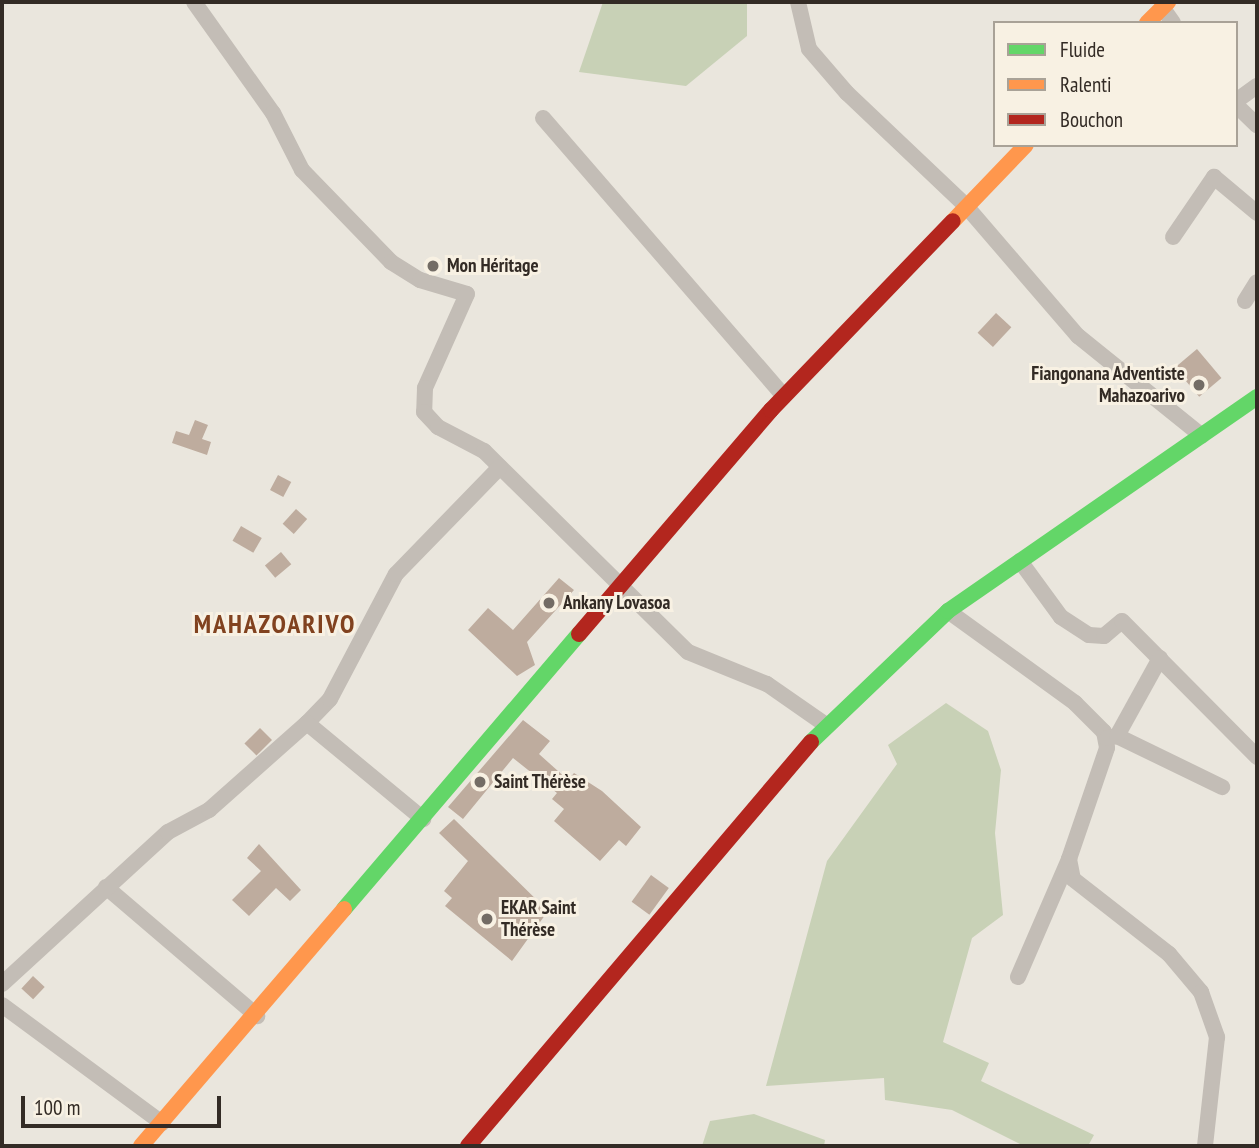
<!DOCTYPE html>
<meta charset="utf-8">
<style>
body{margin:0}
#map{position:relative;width:1259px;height:1148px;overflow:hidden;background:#eae6dd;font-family:"PT Sans Narrow",sans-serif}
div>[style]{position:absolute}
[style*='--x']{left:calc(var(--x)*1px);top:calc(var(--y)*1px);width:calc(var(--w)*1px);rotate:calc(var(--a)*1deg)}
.green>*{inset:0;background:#c8d1b6}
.building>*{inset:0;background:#beac9e;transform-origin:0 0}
.street>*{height:16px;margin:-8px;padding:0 8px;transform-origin:8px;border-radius:8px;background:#c3bdb6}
.fast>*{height:16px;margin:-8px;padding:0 8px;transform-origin:8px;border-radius:8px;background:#63d668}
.slow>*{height:16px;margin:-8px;padding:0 8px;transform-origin:8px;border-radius:8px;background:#ff974d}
.jam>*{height:16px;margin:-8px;padding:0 8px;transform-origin:8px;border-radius:8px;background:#b3261e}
.dots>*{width:19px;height:19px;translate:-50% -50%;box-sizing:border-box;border:4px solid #f8f1e3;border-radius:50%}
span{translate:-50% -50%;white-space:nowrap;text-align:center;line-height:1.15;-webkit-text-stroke:6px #f8f1e3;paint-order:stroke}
.poi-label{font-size:19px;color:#332b25;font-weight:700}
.left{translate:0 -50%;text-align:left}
.right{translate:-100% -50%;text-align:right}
.district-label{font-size:26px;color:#81421f;font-weight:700;letter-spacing:2px}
.frame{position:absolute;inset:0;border:4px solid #332b25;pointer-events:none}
.legend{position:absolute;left:993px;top:21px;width:245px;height:126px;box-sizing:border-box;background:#f8f1e3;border:2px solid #a9a297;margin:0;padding:9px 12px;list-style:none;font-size:21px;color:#332b25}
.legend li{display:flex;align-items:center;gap:14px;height:35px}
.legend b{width:35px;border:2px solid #a9a297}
.scale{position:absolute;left:21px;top:1096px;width:200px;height:32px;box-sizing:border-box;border:4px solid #332b25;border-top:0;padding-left:9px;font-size:21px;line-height:24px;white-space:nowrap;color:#332b25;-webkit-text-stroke:5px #f8f1e3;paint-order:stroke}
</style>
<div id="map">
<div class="green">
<i style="clip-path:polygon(603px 2px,747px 2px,747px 36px,686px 86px,579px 72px)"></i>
<i style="clip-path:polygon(946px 703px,988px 731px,1001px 770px,995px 833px,1003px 915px,972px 938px,943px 1042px,989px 1063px,981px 1081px,1094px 1135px,1088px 1146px,1024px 1146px,952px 1110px,885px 1100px,884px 1078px,766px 1086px,827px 861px,897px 764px,888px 745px)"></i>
<i style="clip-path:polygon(754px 1114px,825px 1140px,824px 1146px,702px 1146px,710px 1121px)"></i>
</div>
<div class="building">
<i style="left:996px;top:313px;width:21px;height:27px;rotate:43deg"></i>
<i style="left:1197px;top:349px;width:38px;height:29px;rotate:50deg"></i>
<i style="clip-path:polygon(195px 420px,208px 425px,202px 439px,211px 442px,207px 455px,172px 443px,176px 431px,189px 435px)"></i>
<i style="left:278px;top:475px;width:15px;height:17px;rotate:28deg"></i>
<i style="left:296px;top:509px;width:15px;height:20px;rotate:42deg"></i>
<i style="left:241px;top:526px;width:24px;height:17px;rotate:30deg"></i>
<i style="left:281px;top:552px;width:16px;height:21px;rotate:50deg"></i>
<i style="clip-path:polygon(559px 578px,574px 590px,527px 642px,535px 665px,517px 676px,468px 630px,488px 608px,513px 630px)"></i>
<i style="clip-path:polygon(523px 720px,550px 741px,539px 754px,568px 780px,574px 773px,602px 791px,641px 827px,626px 846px,619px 840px,600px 861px,554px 821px,564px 809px,552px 799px,557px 793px,513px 758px,463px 819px,448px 807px)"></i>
<i style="left:260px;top:728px;width:17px;height:22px;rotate:45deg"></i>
<i style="clip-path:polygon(454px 819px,548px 911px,512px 961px,445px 906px,452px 898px,444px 891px,468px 861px,439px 833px)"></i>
<i style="clip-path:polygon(259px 844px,301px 890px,290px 901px,276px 888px,249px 916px,232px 900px,261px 871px,247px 858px)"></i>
<i style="left:651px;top:875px;width:22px;height:33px;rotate:36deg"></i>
<i style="left:33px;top:976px;width:16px;height:17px;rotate:43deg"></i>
</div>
<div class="street">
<i style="--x:194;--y:2;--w:136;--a:54.6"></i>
<i style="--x:273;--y:113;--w:64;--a:63"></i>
<i style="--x:302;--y:170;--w:128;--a:45.9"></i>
<i style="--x:391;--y:262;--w:34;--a:32"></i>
<i style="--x:420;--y:280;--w:49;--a:16.6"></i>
<i style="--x:467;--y:294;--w:103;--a:114.1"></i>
<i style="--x:425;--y:388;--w:24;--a:92"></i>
<i style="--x:424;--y:412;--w:21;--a:47"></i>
<i style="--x:438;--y:427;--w:52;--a:27.6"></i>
<i style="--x:484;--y:451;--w:286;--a:44.6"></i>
<i style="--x:688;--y:652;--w:85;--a:22.1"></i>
<i style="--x:767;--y:684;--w:72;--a:34.8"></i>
<i style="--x:798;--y:2;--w:48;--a:76.8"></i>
<i style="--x:809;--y:49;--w:58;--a:49.2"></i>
<i style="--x:847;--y:93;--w:164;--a:43.5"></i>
<i style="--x:966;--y:206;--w:172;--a:49.3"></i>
<i style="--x:1078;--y:336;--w:159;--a:38.9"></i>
<i style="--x:1162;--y:7;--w:19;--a:55"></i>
<i style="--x:1236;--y:101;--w:26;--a:-36"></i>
<i style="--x:1236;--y:105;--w:29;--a:44"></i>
<i style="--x:543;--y:118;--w:368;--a:49.1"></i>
<i style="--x:1173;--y:237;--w:73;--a:-55.7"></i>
<i style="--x:1214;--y:177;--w:56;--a:39.9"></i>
<i style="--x:1245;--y:301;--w:22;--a:-58"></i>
<i style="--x:1020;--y:561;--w:69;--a:53.8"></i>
<i style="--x:1061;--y:617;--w:33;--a:33"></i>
<i style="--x:1089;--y:635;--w:15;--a:4"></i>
<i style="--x:1104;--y:636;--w:23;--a:-40"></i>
<i style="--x:1122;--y:621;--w:192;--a:45.2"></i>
<i style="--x:948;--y:611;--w:157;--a:35.9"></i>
<i style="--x:1075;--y:703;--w:41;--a:45"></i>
<i style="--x:1104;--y:732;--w:16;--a:79"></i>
<i style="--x:1107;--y:748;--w:117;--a:108.9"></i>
<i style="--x:1069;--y:859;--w:20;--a:79"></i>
<i style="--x:1073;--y:879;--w:122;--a:38"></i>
<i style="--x:1169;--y:954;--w:50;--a:49.9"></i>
<i style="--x:1201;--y:992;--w:48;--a:70.4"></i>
<i style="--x:1217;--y:1037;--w:110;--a:96.3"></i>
<i style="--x:307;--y:723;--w:33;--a:-46"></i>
<i style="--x:330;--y:699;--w:141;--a:-62.2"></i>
<i style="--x:396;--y:574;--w:149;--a:-45.8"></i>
<i style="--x:1117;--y:736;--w:117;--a:25.9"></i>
<i style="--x:1107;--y:738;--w:10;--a:-11"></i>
<i style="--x:1117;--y:736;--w:89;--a:-61.1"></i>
<i style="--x:106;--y:887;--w:199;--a:40.5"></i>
<i style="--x:1018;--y:977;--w:129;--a:-66.6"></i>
<i style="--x:2;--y:984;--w:225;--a:-42.5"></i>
<i style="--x:168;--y:832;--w:47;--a:-28.2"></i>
<i style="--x:209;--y:810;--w:131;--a:-41.6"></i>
<i style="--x:307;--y:723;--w:151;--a:39.6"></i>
<i style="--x:2;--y:1005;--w:199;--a:36.4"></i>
</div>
<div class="fast">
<i style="--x:811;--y:742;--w:190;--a:-43.7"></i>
<i style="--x:948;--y:611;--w:376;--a:-34.7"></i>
<i style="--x:344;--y:909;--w:362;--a:-49.5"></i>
</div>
<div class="slow">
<i style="--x:1147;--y:23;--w:30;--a:-45"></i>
<i style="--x:953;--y:221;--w:105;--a:-46.2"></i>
<i style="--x:141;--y:1146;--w:312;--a:-49.4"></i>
</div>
<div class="jam">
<i style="--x:579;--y:634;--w:295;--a:-49.4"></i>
<i style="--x:771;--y:410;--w:262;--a:-46.1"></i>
<i style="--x:468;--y:1146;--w:530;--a:-49.67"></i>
</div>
<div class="dots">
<i style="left:433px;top:266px;background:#736c65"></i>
<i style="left:1199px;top:385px;background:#736c65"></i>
<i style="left:549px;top:603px;background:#736c65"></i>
<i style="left:480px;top:782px;background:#736c65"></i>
<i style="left:487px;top:919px;background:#736c65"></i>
</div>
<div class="poi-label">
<span class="left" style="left:447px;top:266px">Mon Héritage</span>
<span class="right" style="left:1185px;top:385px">Fiangonana Adventiste<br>Mahazoarivo</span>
<span class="left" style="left:563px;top:603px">Ankany Lovasoa</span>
<span class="left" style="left:494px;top:782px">Saint Thérèse</span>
<span class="left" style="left:501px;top:919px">EKAR Saint<br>Thérèse</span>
</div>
<div class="district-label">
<span style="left:275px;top:624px">MAHAZOARIVO</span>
</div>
<div class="frame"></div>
<ul class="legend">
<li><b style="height:9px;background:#63d668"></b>Fluide</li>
<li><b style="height:9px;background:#ff974d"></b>Ralenti</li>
<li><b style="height:9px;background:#b3261e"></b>Bouchon</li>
</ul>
<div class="scale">100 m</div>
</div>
